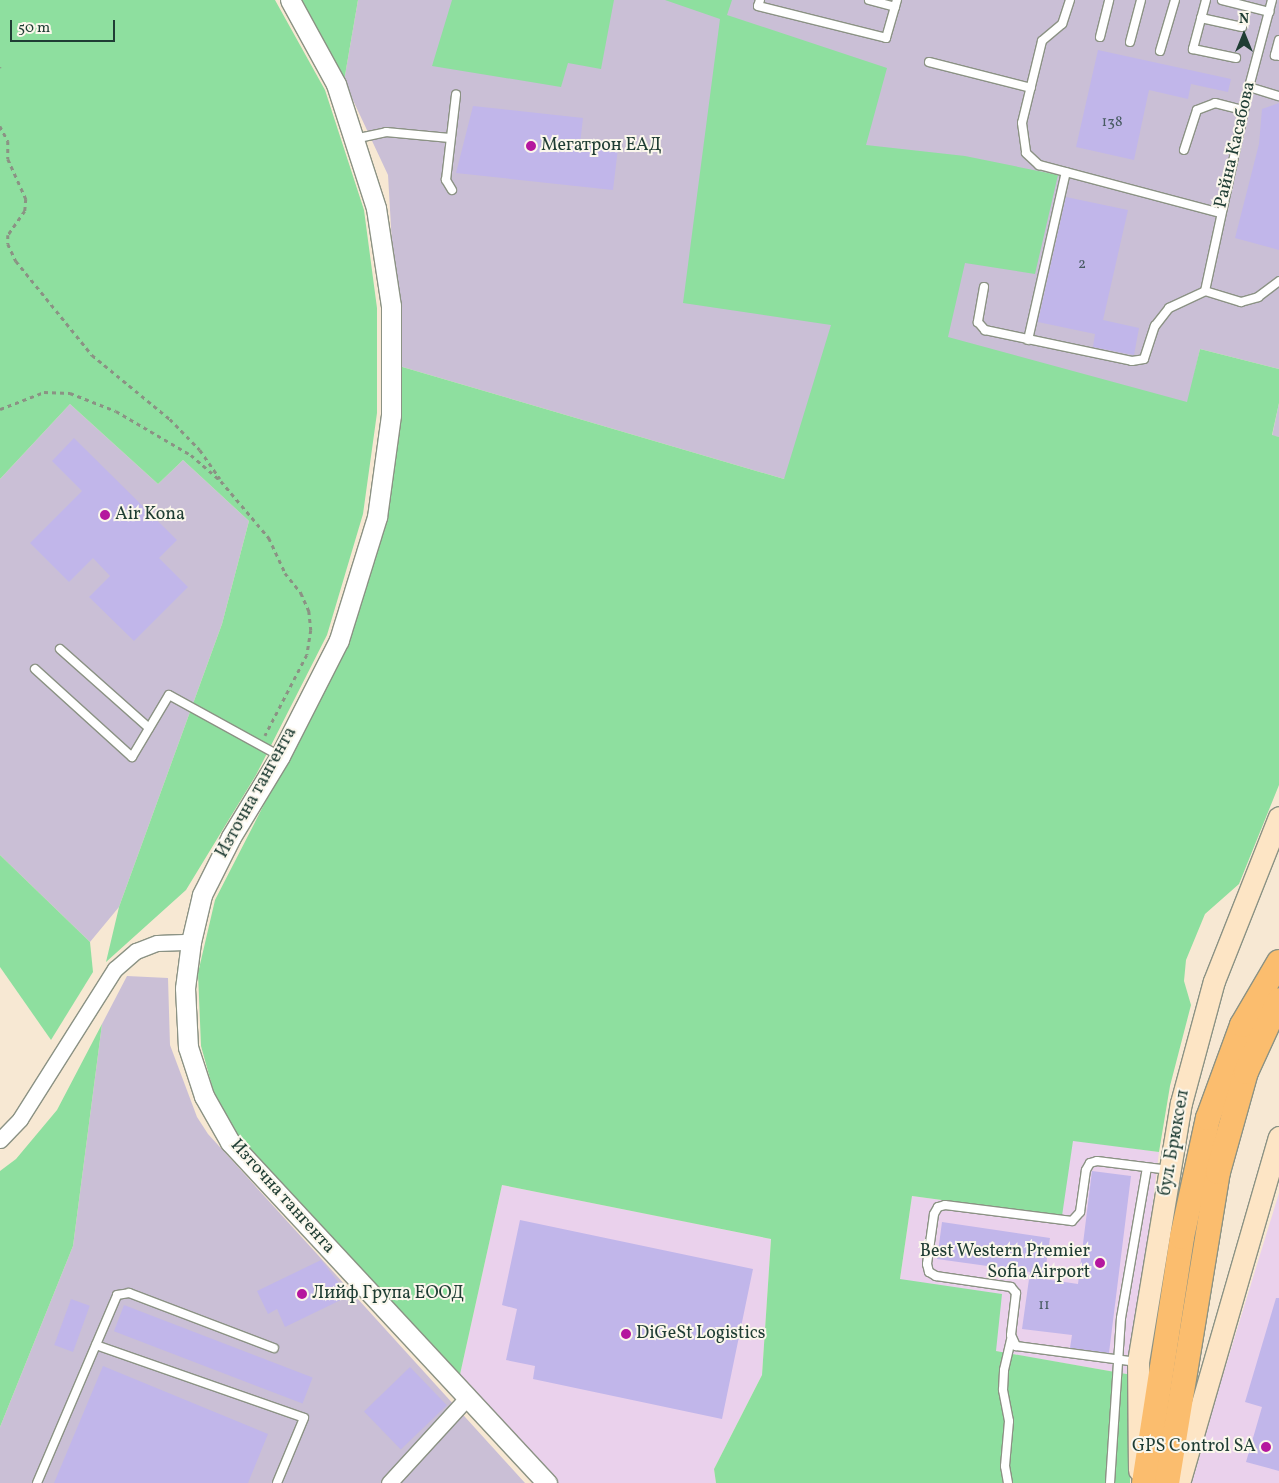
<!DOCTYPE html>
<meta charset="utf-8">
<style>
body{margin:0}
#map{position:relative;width:1279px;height:1483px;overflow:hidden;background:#f7e8d3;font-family:Vollkorn,serif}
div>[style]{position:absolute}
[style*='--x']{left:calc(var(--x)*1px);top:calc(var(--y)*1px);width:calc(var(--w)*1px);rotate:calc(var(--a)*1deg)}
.built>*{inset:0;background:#ead1ec}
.industrial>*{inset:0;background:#cabfd6}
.green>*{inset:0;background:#8edf9f}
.building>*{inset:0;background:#c1b6ea;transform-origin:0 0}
.path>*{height:2.5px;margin-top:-1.25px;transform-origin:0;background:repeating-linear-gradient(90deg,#8b9284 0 4px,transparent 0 8px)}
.roads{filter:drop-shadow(1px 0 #8b9284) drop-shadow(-1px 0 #8b9284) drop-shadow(0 1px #8b9284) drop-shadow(0 -1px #8b9284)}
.service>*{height:8px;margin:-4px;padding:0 4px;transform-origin:4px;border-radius:4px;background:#fff}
.minor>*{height:15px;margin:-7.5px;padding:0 7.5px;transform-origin:7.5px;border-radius:7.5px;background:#fff}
.tertiary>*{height:19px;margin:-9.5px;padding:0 9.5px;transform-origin:9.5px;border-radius:9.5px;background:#fff}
.secondary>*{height:21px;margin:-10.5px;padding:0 10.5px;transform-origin:10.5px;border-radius:10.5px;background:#fde5c5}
.primary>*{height:24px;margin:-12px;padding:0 12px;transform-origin:12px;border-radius:12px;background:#fbbd6e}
.dots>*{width:14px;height:14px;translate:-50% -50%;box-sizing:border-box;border:2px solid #fbf7ec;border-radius:50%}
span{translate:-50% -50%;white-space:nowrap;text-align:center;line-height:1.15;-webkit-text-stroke:4px #fbf7ec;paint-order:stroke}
.number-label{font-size:15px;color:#485b62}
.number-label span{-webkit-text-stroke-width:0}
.street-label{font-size:18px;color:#1f3d34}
.poi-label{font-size:18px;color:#1f3d34}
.left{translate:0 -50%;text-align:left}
.right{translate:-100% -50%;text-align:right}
.north{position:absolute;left:1219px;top:10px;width:50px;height:50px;-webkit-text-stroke:4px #fbf7ec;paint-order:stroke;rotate:0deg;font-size:14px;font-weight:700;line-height:20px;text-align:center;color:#1f3d34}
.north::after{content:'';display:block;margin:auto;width:18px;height:22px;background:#1f3d34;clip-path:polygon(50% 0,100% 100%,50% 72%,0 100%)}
.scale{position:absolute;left:10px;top:20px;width:105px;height:22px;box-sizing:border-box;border:2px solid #1f3d34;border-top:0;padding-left:6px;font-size:15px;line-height:18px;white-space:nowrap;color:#1f3d34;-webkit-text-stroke:4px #fbf7ec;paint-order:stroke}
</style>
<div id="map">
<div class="built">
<i style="clip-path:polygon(1073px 1140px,1159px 1152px,1132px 1375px,995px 1351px,900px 1279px,912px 1196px,1061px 1216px)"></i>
<i style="clip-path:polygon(502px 1185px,771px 1239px,762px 1375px,714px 1469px,716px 1483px,558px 1483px,459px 1379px)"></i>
<i style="clip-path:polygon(1279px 1193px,1279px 1483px,1192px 1483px,1220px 1385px)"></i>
</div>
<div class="industrial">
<i style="clip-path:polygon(358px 0,1279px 0,1279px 369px,1200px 349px,1188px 403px,948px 338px,784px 479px,399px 366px,388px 175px,344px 81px)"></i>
<i style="clip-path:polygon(1279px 403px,1279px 437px,1272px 436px)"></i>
<i style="clip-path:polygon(70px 404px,158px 484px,183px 460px,249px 521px,222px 624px,119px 907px,90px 942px,0 855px,0 479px)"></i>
<i style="clip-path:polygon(127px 976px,168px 978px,170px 1045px,197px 1117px,208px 1134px,525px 1483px,0 1483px,0 1427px,73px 1246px,102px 1024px)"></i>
</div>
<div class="green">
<i style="clip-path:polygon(0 0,275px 0,325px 90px,364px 210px,377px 308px,377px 413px,363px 514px,327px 635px,256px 775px,186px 890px,106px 962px,119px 907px,222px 624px,249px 521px,183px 460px,158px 484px,70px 404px,0 479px)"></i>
<i style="clip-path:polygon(301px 0,358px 0,344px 81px)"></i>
<i style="clip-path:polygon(452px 0,614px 0,601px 69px,568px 63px,561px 87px,432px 66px)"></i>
<i style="clip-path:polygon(665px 0,732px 0,727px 15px,887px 68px,866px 145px,965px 156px,1058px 175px,1035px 274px,965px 263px,948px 337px,1187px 402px,1200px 349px,1279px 369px,1279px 403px,1272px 435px,1279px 437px,1279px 785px,1239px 884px,1205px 914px,1186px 960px,1184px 981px,1191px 1005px,1170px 1086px,1159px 1152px,1073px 1141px,1062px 1216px,912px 1196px,900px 1279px,1002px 1294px,996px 1351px,1132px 1375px,1130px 1483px,716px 1483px,714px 1469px,762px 1375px,771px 1239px,502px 1185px,459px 1379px,238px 1137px,214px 1093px,201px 1046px,198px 973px,215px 900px,347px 643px,399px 366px,784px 479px,831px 325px,683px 303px,720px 19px)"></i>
<i style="clip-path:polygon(0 855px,90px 942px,93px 972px,51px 1040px,0 967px)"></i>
<i style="clip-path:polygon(102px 1024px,73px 1246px,0 1427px,0 1171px,16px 1159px,57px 1110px)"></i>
</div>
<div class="building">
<i style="clip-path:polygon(1098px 50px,1231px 79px,1228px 92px,1191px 84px,1188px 99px,1149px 90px,1134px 160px,1076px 147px)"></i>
<i style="clip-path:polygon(1279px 103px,1279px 250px,1235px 238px,1259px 144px,1262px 109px)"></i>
<i style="clip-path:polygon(473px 106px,583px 118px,580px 144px,618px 148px,613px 190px,456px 173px)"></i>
<i style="clip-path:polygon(1066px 197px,1128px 210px,1103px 320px,1139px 328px,1134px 355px,1093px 347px,1095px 334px,1038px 322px)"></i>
<i style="clip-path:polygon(74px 438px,177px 540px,159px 558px,188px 587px,134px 641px,89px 597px,110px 576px,93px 558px,69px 582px,30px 543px,82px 491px,52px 461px)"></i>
<i style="clip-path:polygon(1092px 1171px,1131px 1176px,1109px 1353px,1070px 1348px,1072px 1335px,1022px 1329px,1030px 1272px,937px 1259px,942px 1222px,1050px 1238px,1044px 1279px,1078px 1284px)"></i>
<i style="clip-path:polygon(520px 1220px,753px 1269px,722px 1419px,533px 1379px,535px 1366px,506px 1360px,517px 1309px,502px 1305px)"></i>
<i style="clip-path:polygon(321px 1260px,349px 1296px,285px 1327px,277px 1309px,268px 1314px,257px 1291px)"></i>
<i style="clip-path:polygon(1276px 1298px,1279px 1298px,1279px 1471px,1246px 1462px,1262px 1407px,1245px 1402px)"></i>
<i style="left:71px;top:1299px;width:20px;height:49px;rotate:20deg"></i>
<i style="left:124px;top:1305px;width:202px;height:28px;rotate:21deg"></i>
<i style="clip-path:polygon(103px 1366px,268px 1434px,248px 1483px,54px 1483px)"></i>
<i style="left:410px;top:1367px;width:53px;height:64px;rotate:46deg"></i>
</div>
<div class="path">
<i style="--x:0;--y:67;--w:1;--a:90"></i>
<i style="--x:0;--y:126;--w:17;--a:62"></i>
<i style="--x:8;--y:141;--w:18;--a:90"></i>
<i style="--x:8;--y:159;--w:44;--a:65.8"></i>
<i style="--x:26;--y:199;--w:12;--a:95"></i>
<i style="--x:25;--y:211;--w:29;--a:125"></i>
<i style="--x:8;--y:235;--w:9;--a:90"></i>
<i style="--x:8;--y:244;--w:19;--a:65"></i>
<i style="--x:16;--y:261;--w:121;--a:51"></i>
<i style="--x:92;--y:355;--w:101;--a:39.4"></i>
<i style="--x:170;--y:419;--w:43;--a:45.9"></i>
<i style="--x:200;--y:450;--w:35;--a:55"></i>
<i style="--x:0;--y:409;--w:47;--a:-21.1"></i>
<i style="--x:44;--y:392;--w:26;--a:2"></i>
<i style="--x:70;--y:393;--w:49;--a:21.4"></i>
<i style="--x:116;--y:411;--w:87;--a:30.4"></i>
<i style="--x:191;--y:455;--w:40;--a:41"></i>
<i style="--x:221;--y:481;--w:75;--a:49.9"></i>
<i style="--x:269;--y:538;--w:38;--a:65"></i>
<i style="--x:285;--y:573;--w:26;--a:51"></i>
<i style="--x:301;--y:593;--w:20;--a:66"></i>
<i style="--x:309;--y:611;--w:19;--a:84"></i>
<i style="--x:311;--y:630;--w:25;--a:99"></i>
<i style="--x:307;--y:655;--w:91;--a:117.4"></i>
</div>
<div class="roads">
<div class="service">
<i style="--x:760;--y:0;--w:6;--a:108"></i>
<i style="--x:758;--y:6;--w:132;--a:14"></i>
<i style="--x:886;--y:38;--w:40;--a:-74"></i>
<i style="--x:869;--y:0;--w:27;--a:15"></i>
<i style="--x:1070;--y:0;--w:25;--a:108"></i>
<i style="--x:1062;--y:24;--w:26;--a:140"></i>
<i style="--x:1042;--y:41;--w:84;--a:103.7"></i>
<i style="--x:1022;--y:123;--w:30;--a:82"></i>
<i style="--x:1026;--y:153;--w:18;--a:43"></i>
<i style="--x:1039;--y:165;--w:188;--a:14.8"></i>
<i style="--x:1206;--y:0;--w:51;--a:104.9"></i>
<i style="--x:1193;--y:49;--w:44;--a:11.8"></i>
<i style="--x:1222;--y:0;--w:49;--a:14.3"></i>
<i style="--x:1201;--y:18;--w:42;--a:12.4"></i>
<i style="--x:1100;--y:37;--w:38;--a:-76"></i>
<i style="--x:1279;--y:40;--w:16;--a:105"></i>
<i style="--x:1275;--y:55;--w:4;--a:14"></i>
<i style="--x:1130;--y:42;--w:43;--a:-75.3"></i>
<i style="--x:1160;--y:51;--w:53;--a:-73.6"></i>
<i style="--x:929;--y:62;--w:105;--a:14.3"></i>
<i style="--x:1249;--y:87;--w:31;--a:17"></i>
<i style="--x:354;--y:139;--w:33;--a:-12"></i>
<i style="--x:386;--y:132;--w:64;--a:5.4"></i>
<i style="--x:1184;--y:150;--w:42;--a:-72"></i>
<i style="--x:1197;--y:110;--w:19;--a:-21"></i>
<i style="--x:1215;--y:103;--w:30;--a:14"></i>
<i style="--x:452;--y:190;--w:12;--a:-121"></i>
<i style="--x:446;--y:180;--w:86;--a:-83.3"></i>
<i style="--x:984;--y:287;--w:36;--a:100"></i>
<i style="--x:978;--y:322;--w:11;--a:49"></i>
<i style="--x:985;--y:330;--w:150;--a:11.9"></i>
<i style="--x:1132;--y:361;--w:12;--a:-9"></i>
<i style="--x:1144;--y:359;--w:35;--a:-72"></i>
<i style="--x:1155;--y:326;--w:23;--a:-52"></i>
<i style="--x:1169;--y:308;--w:40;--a:-25"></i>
<i style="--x:1205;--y:291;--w:38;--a:17"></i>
<i style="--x:1241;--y:302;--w:18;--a:-16"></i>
<i style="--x:1258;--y:297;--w:26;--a:-37"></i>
<i style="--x:1205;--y:291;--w:209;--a:-77.8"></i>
<i style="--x:1249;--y:87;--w:90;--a:-75.2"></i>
<i style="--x:1028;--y:340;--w:172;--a:-77.3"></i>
<i style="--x:60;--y:649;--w:119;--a:41.6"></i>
<i style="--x:35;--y:669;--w:131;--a:42.2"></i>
<i style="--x:132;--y:757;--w:72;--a:-59.2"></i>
<i style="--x:169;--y:695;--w:127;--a:28.8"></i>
<i style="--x:96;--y:1345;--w:220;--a:19.3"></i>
<i style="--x:304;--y:1418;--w:70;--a:112.6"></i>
<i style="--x:1137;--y:1362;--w:122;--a:-172.5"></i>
<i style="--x:1016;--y:1346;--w:12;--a:-114"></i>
<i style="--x:1011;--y:1335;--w:42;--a:-83.2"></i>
<i style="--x:1016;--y:1293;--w:8;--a:-130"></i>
<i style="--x:1011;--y:1287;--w:76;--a:-171.7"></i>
<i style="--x:936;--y:1276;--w:8;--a:-150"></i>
<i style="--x:929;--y:1272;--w:8;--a:-104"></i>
<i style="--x:927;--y:1264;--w:50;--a:-82"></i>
<i style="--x:934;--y:1214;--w:8;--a:-60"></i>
<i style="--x:938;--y:1207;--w:7;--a:-16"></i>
<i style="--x:945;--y:1205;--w:128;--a:7.2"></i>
<i style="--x:1072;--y:1221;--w:12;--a:-48"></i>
<i style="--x:1080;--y:1212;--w:42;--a:-81.9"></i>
<i style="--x:1086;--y:1170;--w:8;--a:-60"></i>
<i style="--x:1090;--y:1163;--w:7;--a:-16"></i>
<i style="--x:1097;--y:1161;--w:73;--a:7.1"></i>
<i style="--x:37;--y:1483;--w:204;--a:-66.9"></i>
<i style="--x:117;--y:1295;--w:12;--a:-9"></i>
<i style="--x:129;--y:1293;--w:155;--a:20.8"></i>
<i style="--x:1008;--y:1483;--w:17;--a:-100"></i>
<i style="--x:1005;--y:1466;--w:45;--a:-84.9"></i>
<i style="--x:1009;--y:1421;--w:32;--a:-101"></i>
<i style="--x:1003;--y:1390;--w:20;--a:-87"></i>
<i style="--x:1004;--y:1370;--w:32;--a:-77"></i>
<i style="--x:1110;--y:1483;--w:165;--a:-86.2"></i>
<i style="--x:1121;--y:1318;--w:152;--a:-80.2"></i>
</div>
<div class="minor">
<i style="--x:0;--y:1140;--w:29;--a:-46"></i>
<i style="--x:20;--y:1119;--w:178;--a:-57.7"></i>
<i style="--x:115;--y:969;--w:28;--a:-41"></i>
<i style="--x:136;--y:951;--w:22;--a:-21"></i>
<i style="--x:157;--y:943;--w:34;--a:-2"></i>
<i style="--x:389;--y:1483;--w:115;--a:-47.5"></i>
</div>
<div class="tertiary">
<i style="--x:290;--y:0;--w:96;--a:61.3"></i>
<i style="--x:336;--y:84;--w:130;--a:72.1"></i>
<i style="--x:376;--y:208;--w:99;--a:81.3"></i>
<i style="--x:391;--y:306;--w:109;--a:90"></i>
<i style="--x:391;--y:415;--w:103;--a:97.8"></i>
<i style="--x:377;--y:517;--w:129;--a:107.2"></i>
<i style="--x:339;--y:640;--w:130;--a:117"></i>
<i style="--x:280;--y:756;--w:95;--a:121.2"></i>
<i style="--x:231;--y:837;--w:65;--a:116.6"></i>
<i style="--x:202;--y:895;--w:48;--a:103.2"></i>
<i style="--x:191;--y:942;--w:46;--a:97.4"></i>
<i style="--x:185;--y:988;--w:59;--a:87.1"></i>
<i style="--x:188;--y:1047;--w:52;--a:71.9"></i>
<i style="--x:204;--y:1096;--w:53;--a:60.5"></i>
<i style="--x:230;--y:1142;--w:466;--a:47.1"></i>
</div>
<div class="secondary">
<i style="--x:1139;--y:1470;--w:108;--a:-90.5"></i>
<i style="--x:1138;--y:1362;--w:263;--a:-80.6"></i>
<i style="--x:1181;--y:1103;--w:126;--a:-74.9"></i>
<i style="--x:1214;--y:981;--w:176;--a:-68.4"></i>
<i style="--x:1179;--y:1483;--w:360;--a:-73.9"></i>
</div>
<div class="primary">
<i style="--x:1144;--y:1483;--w:249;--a:-81.2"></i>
<i style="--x:1182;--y:1237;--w:122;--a:-77.7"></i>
<i style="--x:1208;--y:1118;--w:99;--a:-69.9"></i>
<i style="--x:1242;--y:1025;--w:73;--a:-59.6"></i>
<i style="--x:1167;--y:1483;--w:315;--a:-80.7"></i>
<i style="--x:1218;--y:1172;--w:104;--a:-74.4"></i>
<i style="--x:1246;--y:1072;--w:79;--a:-65.4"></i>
</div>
</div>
<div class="dots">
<i style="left:531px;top:146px;background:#b5179e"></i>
<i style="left:105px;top:515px;background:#b5179e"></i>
<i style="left:1100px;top:1263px;background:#b5179e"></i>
<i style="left:302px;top:1294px;background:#b5179e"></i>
<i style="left:626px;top:1334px;background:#b5179e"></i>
<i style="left:1266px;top:1447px;background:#b5179e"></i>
</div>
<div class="number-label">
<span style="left:1112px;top:123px">138</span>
<span style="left:1082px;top:265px">2</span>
<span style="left:1044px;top:1306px">11</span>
</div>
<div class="street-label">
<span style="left:1236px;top:145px;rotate:-77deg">Райна Касабова</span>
<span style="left:257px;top:793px;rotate:-61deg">Източна тангента</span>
<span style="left:1175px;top:1143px;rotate:-80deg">бул. Брюксел</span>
<span style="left:282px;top:1197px;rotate:48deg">Източна тангента</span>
</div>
<div class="poi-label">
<span class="left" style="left:541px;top:146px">Мегатрон ЕАД</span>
<span class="left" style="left:115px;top:515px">Air Kona</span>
<span class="right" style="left:1090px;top:1263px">Best Western Premier<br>Sofia Airport</span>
<span class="left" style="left:312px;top:1294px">Лийф Група ЕООД</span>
<span class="left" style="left:636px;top:1334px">DiGeSt Logistics</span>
<span class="right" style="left:1256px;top:1447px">GPS Control SA</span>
</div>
<div class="north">N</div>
<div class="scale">50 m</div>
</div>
